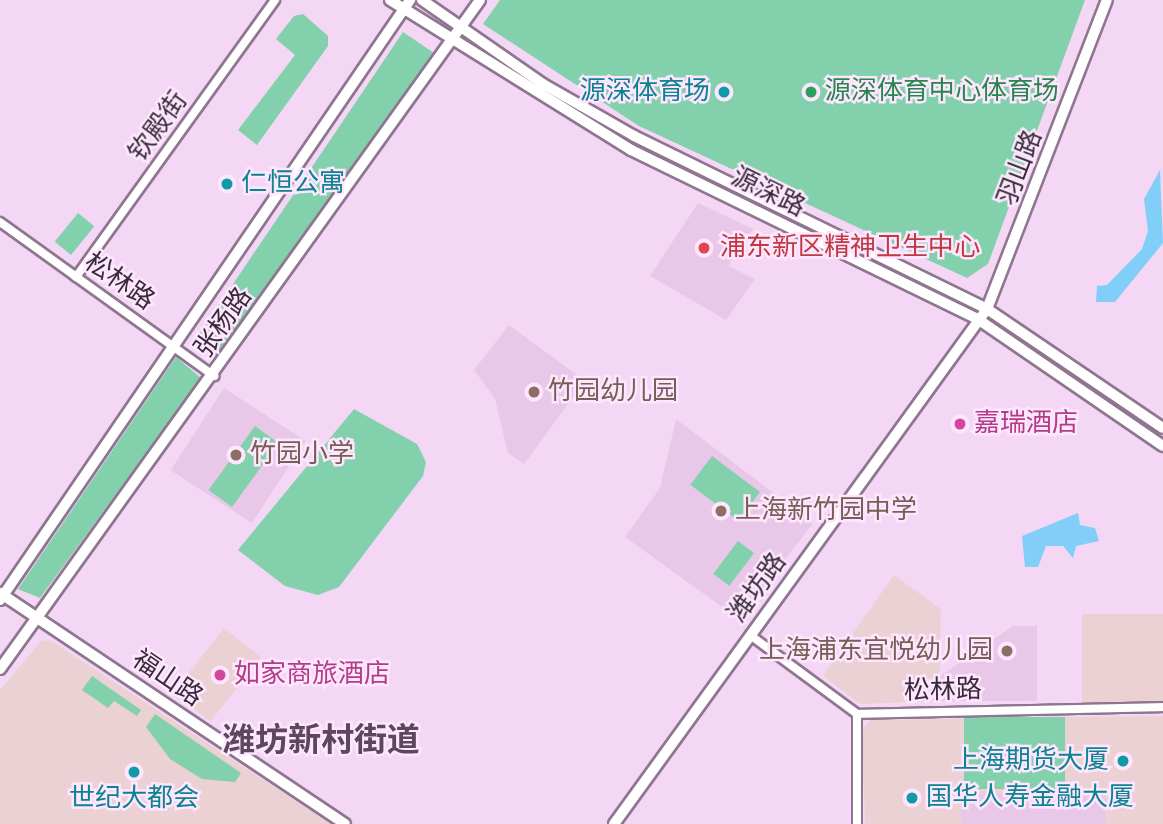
<!DOCTYPE html>
<meta charset="utf-8">
<style>
body{margin:0}
#map{position:relative;width:1163px;height:824px;overflow:hidden;background:#f4d7f5;font-family:Spectral,"Noto Sans SC",serif}
div>[style]{position:absolute}
[style*='--x']{left:calc(var(--x)*1px);top:calc(var(--y)*1px);width:calc(var(--w)*1px);rotate:calc(var(--a)*1deg)}
.commercial>*{inset:0;background:#ebd1d4;transform-origin:0 0}
.built>*{inset:0;background:#e8c7e9;transform-origin:0 0}
.green>*{inset:0;background:#83d0ac;transform-origin:0 0}
.water>*{inset:0;background:#81cef8}
.roads{filter:drop-shadow(2px 0 #8f7690) drop-shadow(-2px 0 #8f7690) drop-shadow(0 2px #8f7690) drop-shadow(0 -2px #8f7690)}
.minor>*{height:8px;margin:-4px;padding:0 4px;transform-origin:4px;border-radius:4px;background:#fff}
.tertiary>*{height:10px;margin:-5px;padding:0 5px;transform-origin:5px;border-radius:5px;background:#fff}
.secondary>*{height:10px;margin:-5px;padding:0 5px;transform-origin:5px;border-radius:5px;background:#fff}
.dots>*{width:19px;height:19px;translate:-50% -50%;box-sizing:border-box;border:4px solid #fee7fe;border-radius:50%}
span{translate:-50% -50%;white-space:nowrap;text-align:center;line-height:1.15;-webkit-text-stroke:5px #fee7fe;paint-order:stroke}
.culture-label{font-size:26px;color:#0d838f}
.right{translate:-100% -50%;text-align:right}
.left{translate:0 -50%;text-align:left}
.leisure-label{font-size:26px;color:#27864d}
.street-label{font-size:26px;color:#362c37}
.health-label{font-size:26px;color:#be3a42}
.education-label{font-size:26px;color:#785e54}
.hotel-label{font-size:26px;color:#b23c85}
.district-label{font-size:33px;color:#5d465e;font-weight:700}
</style>
<div id="map">
<div class="commercial">
<i style="clip-path:polygon(894px 575px,941px 609px,939px 701px,860px 704px,823px 676px)"></i>
<i style="left:1082px;top:614px;width:81px;height:89px"></i>
<i style="left:224px;top:628px;width:47px;height:82px;rotate:38deg"></i>
<i style="clip-path:polygon(42px 640px,53px 642px,331px 824px,0 824px,0 690px)"></i>
<i style="clip-path:polygon(1163px 716px,1163px 824px,1104px 824px,1104px 794px,961px 794px,961px 824px,865px 824px,862px 730px,870px 720px)"></i>
</div>
<div class="built">
<i style="clip-path:polygon(698px 203px,753px 229px,728px 266px,755px 279px,726px 320px,650px 276px)"></i>
<i style="clip-path:polygon(509px 325px,585px 381px,524px 464px,508px 453px,495px 399px,474px 370px)"></i>
<i style="left:224px;top:388px;width:97px;height:98px;rotate:33deg"></i>
<i style="clip-path:polygon(676px 419px,813px 523px,743px 615px,732px 614px,625px 537px,660px 488px)"></i>
<i style="clip-path:polygon(1013px 626px,1037px 626px,1037px 701px,939px 701px,939px 677px)"></i>
<i style="left:961px;top:794px;width:144px;height:30px"></i>
</div>
<div class="green">
<i style="clip-path:polygon(500px 0,1085px 0,988px 264px,967px 278px,639px 126px,483px 24px)"></i>
<i style="clip-path:polygon(303px 14px,328px 36px,328px 46px,257px 145px,238px 130px,295px 55px,276px 39px,294px 16px)"></i>
<i style="left:403px;top:32px;width:36px;height:374px;rotate:34deg"></i>
<i style="left:78px;top:213px;width:21px;height:37px;rotate:39deg"></i>
<i style="clip-path:polygon(176px 357px,201px 378px,40px 598px,18px 589px)"></i>
<i style="clip-path:polygon(354px 409px,417px 444px,426px 462px,423px 476px,339px 587px,318px 595px,285px 586px,238px 550px)"></i>
<i style="left:255px;top:426px;width:29px;height:79px;rotate:36deg"></i>
<i style="left:712px;top:456px;width:60px;height:36px;rotate:37deg"></i>
<i style="left:738px;top:541px;width:20px;height:41px;rotate:37deg"></i>
<i style="clip-path:polygon(92px 676px,141px 710px,137px 716px,114px 701px,108px 708px,82px 690px)"></i>
<i style="clip-path:polygon(155px 714px,241px 773px,235px 782px,202px 779px,170px 759px,146px 727px)"></i>
<i style="left:1065px;top:717px;width:72px;height:101px;rotate:90deg"></i>
</div>
<div class="water">
<i style="clip-path:polygon(1160px 170px,1163px 243px,1115px 302px,1096px 302px,1097px 286px,1107px 285px,1142px 249px,1148px 231px,1144px 199px)"></i>
<i style="clip-path:polygon(1078px 513px,1080px 525px,1095px 528px,1099px 541px,1076px 546px,1073px 558px,1063px 546px,1046px 546px,1038px 567px,1025px 567px,1022px 536px)"></i>
</div>
<div class="roads">
<div class="minor">
<i style="--x:0;--y:222;--w:264;--a:35.7"></i>
<i style="--x:76;--y:277;--w:341;--a:-54.3"></i>
<i style="--x:750;--y:635;--w:133;--a:36.4"></i>
<i style="--x:857;--y:714;--w:306;--a:-1.3"></i>
<i style="--x:857;--y:714;--w:110;--a:90"></i>
</div>
<div class="tertiary">
<i style="--x:0;--y:593;--w:415;--a:33.8"></i>
<i style="--x:614;--y:824;--w:636;--a:-54.09"></i>
<i style="--x:987;--y:309;--w:331;--a:-68.8"></i>
</div>
<div class="secondary">
<i style="--x:390;--y:0;--w:284;--a:31.9"></i>
<i style="--x:631;--y:150;--w:387;--a:26"></i>
<i style="--x:979;--y:320;--w:223;--a:34.4"></i>
<i style="--x:422;--y:0;--w:147;--a:34.8"></i>
<i style="--x:543;--y:84;--w:105;--a:29.7"></i>
<i style="--x:634;--y:136;--w:393;--a:26.1"></i>
<i style="--x:987;--y:309;--w:212;--a:34.1"></i>
<i style="--x:0;--y:600;--w:727;--a:-55.65"></i>
<i style="--x:0;--y:669;--w:823;--a:-54.34"></i>
</div>
</div>
<div class="dots">
<i style="left:724px;top:92px;background:#0f9aa8"></i>
<i style="left:811px;top:92px;background:#2e9e5b"></i>
<i style="left:227px;top:184px;background:#0f9aa8"></i>
<i style="left:704px;top:248px;background:#e0444e"></i>
<i style="left:534px;top:392px;background:#8d6e63"></i>
<i style="left:960px;top:424px;background:#d1479c"></i>
<i style="left:236px;top:455px;background:#8d6e63"></i>
<i style="left:721px;top:511px;background:#8d6e63"></i>
<i style="left:1007px;top:651px;background:#8d6e63"></i>
<i style="left:220px;top:675px;background:#d1479c"></i>
<i style="left:1123px;top:761px;background:#0f9aa8"></i>
<i style="left:134px;top:772px;background:#0f9aa8"></i>
<i style="left:912px;top:798px;background:#0f9aa8"></i>
</div>
<div class="culture-label">
<span class="right" style="left:710px;top:92px">源深体育场</span>
<span class="left" style="left:241px;top:184px">仁恒公寓</span>
<span class="right" style="left:1109px;top:761px">上海期货大厦</span>
<span class="left" style="left:926px;top:798px">国华人寿金融大厦</span>
<span style="left:134px;top:799px">世纪大都会</span>
</div>
<div class="leisure-label">
<span class="left" style="left:825px;top:92px">源深体育中心体育场</span>
</div>
<div class="street-label">
<span style="left:159px;top:127px;rotate:-54deg">钦殿街</span>
<span style="left:1021px;top:168px;rotate:-69deg">羽山路</span>
<span style="left:768px;top:193px;rotate:26deg">源深路</span>
<span style="left:119px;top:282px;rotate:35deg">松林路</span>
<span style="left:224px;top:323px;rotate:-55deg">张杨路</span>
<span style="left:758px;top:588px;rotate:-54deg">潍坊路</span>
<span style="left:167px;top:679px;rotate:34deg">福山路</span>
<span style="left:943px;top:691px;rotate:-1deg">松林路</span>
</div>
<div class="health-label">
<span class="left" style="left:720px;top:248px">浦东新区精神卫生中心</span>
</div>
<div class="education-label">
<span class="left" style="left:548px;top:392px">竹园幼儿园</span>
<span class="left" style="left:250px;top:455px">竹园小学</span>
<span class="left" style="left:735px;top:511px">上海新竹园中学</span>
<span class="right" style="left:993px;top:651px">上海浦东宜悦幼儿园</span>
</div>
<div class="hotel-label">
<span class="left" style="left:974px;top:424px">嘉瑞酒店</span>
<span class="left" style="left:234px;top:675px">如家商旅酒店</span>
</div>
<div class="district-label">
<span style="left:321px;top:742px">潍坊新村街道</span>
</div>
</div>
